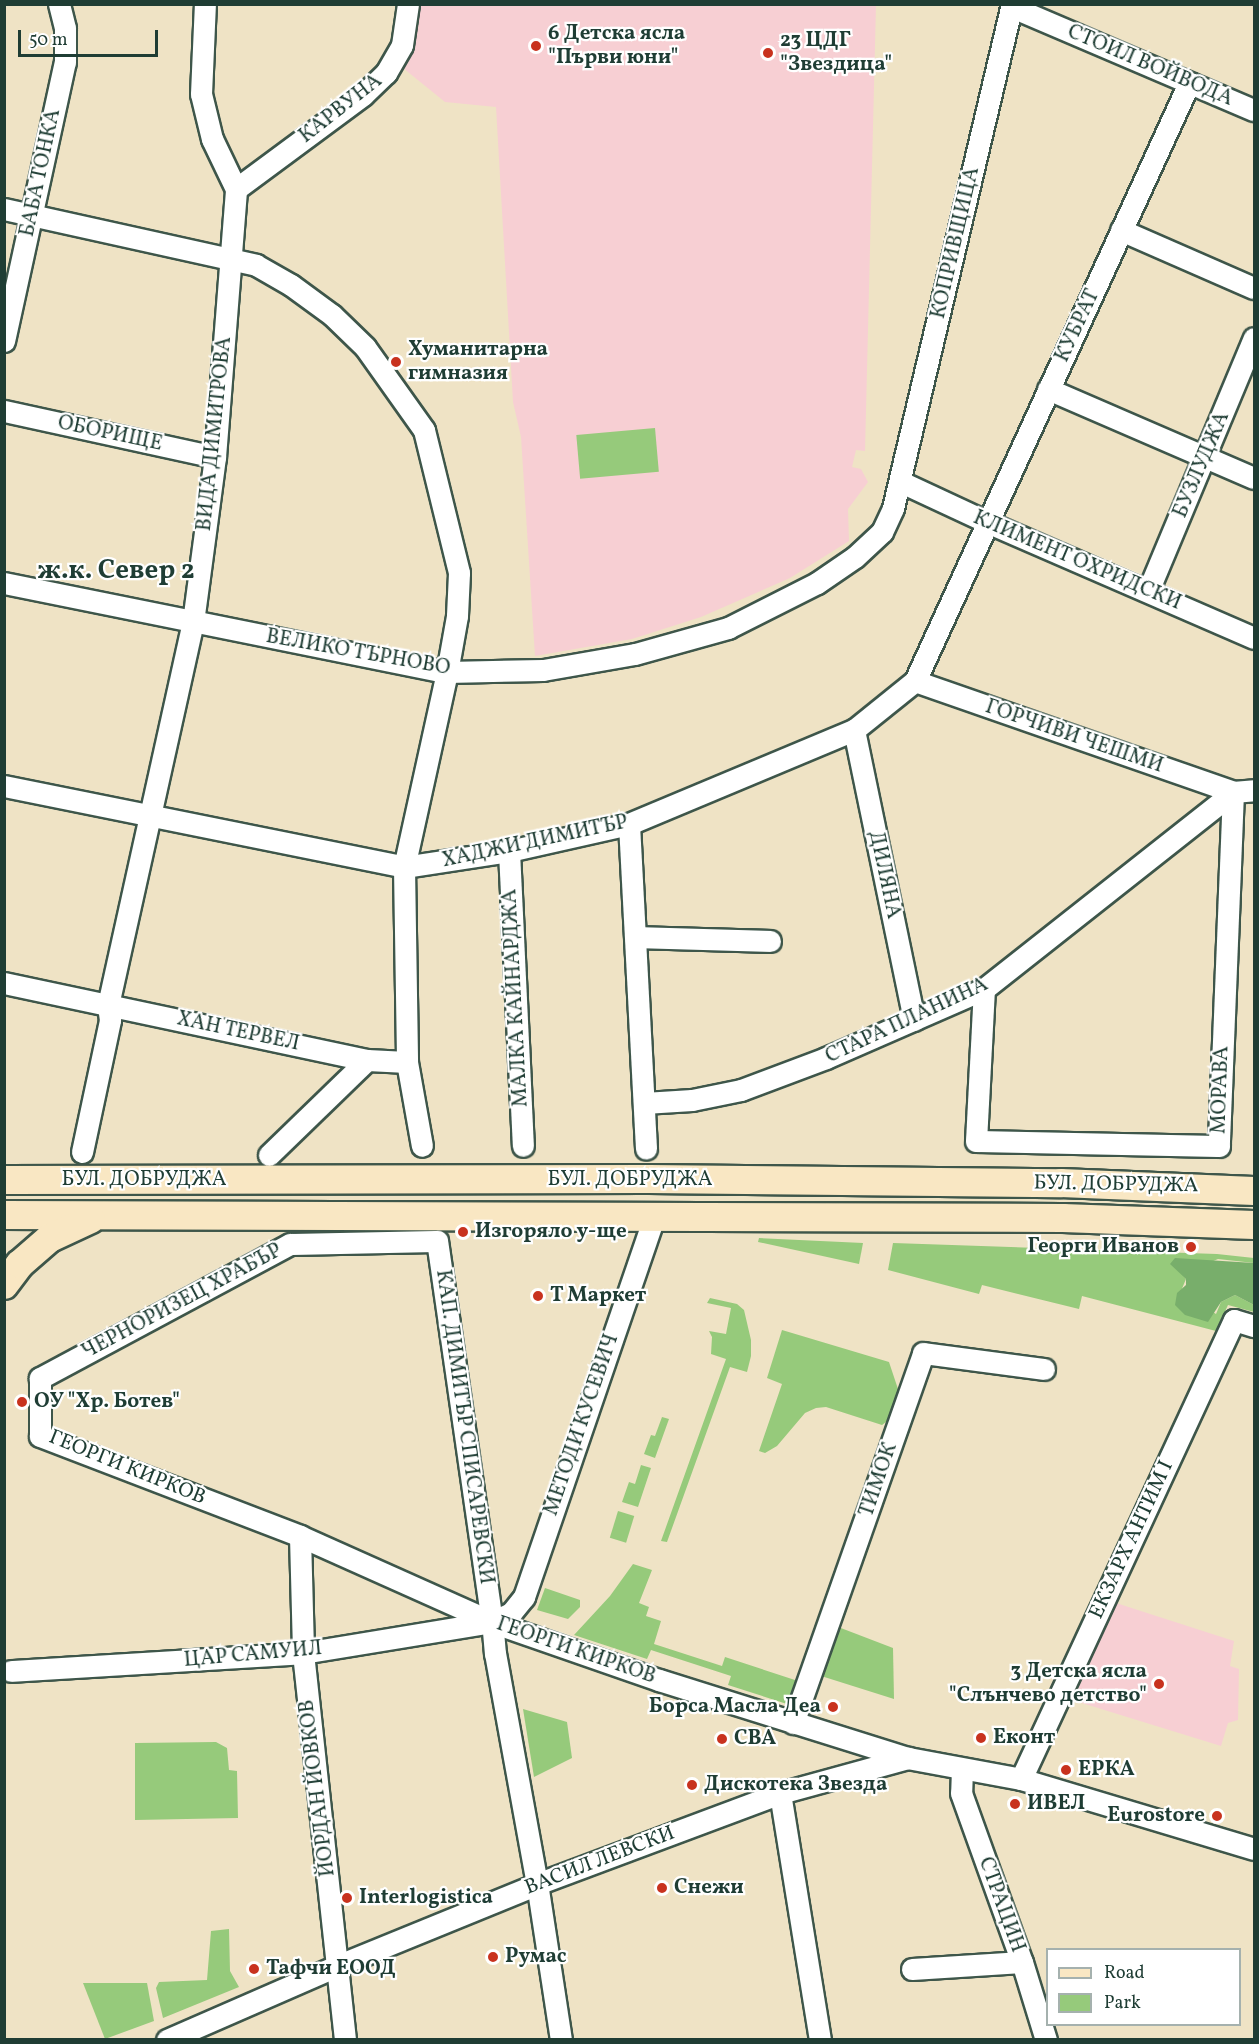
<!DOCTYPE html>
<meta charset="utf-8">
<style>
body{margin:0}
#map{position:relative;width:1259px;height:2044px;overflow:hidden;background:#efe3c5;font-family:Vollkorn,serif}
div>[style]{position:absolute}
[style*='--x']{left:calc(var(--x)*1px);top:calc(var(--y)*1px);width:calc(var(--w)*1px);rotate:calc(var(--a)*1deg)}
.built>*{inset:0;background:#f7cfd3}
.green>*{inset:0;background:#96ca7b;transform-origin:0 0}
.forest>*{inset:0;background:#78ae6b}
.roads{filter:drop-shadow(2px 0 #3e564a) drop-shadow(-2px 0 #3e564a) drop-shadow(0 2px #3e564a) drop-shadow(0 -2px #3e564a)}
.street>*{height:21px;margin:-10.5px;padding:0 10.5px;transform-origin:10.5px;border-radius:10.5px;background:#fff}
.secondary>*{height:28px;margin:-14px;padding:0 14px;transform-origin:14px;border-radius:14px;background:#f9e7c3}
.dots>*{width:16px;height:16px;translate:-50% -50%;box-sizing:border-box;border:3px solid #fff;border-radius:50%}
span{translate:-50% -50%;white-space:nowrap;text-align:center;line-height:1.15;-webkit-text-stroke:4.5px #fff;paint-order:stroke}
.poi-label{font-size:21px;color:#1f3d34;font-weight:700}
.left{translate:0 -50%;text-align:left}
.right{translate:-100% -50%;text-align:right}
.street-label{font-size:21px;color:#1f3d34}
.district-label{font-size:27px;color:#1f3d34;font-weight:700}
.frame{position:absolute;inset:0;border:6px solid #1f3d34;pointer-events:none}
.legend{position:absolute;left:1046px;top:1948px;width:195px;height:78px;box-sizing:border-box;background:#fff;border:2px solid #a5b1ae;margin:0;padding:8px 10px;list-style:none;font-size:18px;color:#1f3d34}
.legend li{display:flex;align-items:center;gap:12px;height:30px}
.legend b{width:30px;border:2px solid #a5b1ae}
.scale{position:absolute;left:18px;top:30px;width:140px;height:27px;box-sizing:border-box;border:3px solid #1f3d34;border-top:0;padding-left:8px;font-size:18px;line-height:21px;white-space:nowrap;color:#1f3d34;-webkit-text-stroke:4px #fff;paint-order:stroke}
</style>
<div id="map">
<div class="built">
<i style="clip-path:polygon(420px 5px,876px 5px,865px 451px,856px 450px,852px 467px,861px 469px,868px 482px,848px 509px,849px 541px,790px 578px,701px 617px,632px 639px,535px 656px,521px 437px,513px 402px,496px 107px,445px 102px,403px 68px,416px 32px)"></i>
<i style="clip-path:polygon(1116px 1603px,1234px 1641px,1230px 1666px,1239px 1669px,1238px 1720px,1228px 1723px,1221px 1746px,1072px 1700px)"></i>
</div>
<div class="green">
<i style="left:655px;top:428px;width:44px;height:79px;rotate:85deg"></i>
<i style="clip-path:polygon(759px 1238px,863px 1243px,859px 1264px,758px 1242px)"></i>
<i style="clip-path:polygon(893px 1243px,1217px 1254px,1254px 1258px,1254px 1263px,1218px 1259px,1182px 1274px,1186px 1279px,1181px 1291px,1216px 1314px,1221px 1302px,1235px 1295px,1254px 1305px,1254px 1312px,1228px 1305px,1216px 1331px,1082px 1296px,1079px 1309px,982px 1285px,979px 1294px,888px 1270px)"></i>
<i style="clip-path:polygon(710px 1298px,737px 1304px,744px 1310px,751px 1340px,751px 1356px,747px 1372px,730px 1367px,667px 1542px,661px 1541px,726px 1359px,711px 1354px,712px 1337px,709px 1331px,726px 1334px,731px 1308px,707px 1303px)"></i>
<i style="clip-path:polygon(782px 1330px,889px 1362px,900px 1395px,894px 1416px,882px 1425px,826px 1407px,816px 1408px,805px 1413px,777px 1446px,765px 1453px,759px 1451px,782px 1384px,767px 1378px)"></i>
<i style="clip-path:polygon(662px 1417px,669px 1419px,655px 1458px,644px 1454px,651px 1435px,655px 1436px)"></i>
<i style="clip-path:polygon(641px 1465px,651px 1468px,638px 1507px,622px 1502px,629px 1482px,635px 1484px)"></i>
<i style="left:618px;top:1511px;width:17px;height:28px;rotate:17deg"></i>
<i style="clip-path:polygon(633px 1564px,652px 1570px,639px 1603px,649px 1607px,646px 1616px,661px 1621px,654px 1644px,722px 1666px,725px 1657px,798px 1681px,790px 1705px,728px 1685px,731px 1676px,651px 1650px,647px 1659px,574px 1635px,610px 1596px)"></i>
<i style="clip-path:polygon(545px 1588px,580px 1600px,580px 1607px,568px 1619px,537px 1610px)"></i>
<i style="clip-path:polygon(833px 1625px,893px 1648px,894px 1699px,818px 1675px)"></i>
<i style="clip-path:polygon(523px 1709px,567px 1722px,572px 1758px,534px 1777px)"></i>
<i style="clip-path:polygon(216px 1742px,227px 1748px,229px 1770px,237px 1771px,238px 1818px,135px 1820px,135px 1743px)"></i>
<i style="clip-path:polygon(229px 1929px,230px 1971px,239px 1987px,163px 2018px,156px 1988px,159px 1982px,207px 1980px,211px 1931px)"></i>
<i style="clip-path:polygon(83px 1983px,147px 1983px,154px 2021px,105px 2039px)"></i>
</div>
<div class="forest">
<i style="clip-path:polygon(1175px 1258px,1254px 1263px,1254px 1305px,1235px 1295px,1221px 1302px,1208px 1322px,1185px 1315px,1175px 1305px,1177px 1293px,1186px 1285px,1186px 1279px,1170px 1264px)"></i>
</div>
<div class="roads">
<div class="street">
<i style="--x:1012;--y:7;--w:263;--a:23.1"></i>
<i style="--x:236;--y:189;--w:158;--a:-36.5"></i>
<i style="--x:363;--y:95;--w:32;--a:-44"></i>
<i style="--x:386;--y:73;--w:32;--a:-60"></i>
<i style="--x:402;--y:45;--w:41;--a:-81.7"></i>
<i style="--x:4;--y:209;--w:258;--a:12.5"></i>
<i style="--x:256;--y:265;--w:40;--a:29.7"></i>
<i style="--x:291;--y:285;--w:51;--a:36.2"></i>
<i style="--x:332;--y:315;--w:46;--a:44.1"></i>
<i style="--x:365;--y:347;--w:102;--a:54.6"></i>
<i style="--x:424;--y:430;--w:147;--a:76.2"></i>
<i style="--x:459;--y:573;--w:43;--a:92.7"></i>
<i style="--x:457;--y:616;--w:57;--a:100.1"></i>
<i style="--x:447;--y:672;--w:200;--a:102.4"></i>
<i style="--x:404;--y:867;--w:195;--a:89.1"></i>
<i style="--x:407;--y:1062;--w:85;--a:79.9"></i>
<i style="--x:1121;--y:230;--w:145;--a:23.6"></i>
<i style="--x:4;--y:341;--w:286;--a:-77.7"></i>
<i style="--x:65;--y:62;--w:34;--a:-90"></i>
<i style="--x:65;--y:28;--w:25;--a:-104"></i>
<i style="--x:1048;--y:389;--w:224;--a:23.4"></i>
<i style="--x:4;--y:411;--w:216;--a:12.3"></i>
<i style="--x:901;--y:482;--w:95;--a:24.9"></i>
<i style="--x:987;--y:522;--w:291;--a:23.5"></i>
<i style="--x:4;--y:583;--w:452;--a:11.4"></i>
<i style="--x:447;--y:672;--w:96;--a:-1.2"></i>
<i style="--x:543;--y:670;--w:93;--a:-9.9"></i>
<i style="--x:635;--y:654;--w:97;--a:-15.6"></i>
<i style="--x:728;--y:628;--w:100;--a:-26.8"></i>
<i style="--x:817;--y:583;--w:46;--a:-34.4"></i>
<i style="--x:855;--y:557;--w:37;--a:-43"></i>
<i style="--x:882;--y:532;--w:26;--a:-65"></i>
<i style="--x:893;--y:508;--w:518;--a:-76.72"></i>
<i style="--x:1148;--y:591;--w:274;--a:-67.3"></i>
<i style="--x:915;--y:681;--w:337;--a:19.2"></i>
<i style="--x:1233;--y:792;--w:354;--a:92.3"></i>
<i style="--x:1219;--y:1146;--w:243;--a:-178.8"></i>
<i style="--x:976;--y:1141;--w:152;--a:-87"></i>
<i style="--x:854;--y:730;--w:296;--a:78.3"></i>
<i style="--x:4;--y:786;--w:408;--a:11.4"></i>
<i style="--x:404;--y:867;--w:106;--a:-8.7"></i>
<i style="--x:509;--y:851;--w:123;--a:-12.7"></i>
<i style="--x:629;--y:824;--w:244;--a:-22.7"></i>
<i style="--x:854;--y:730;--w:78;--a:-38.8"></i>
<i style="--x:915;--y:681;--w:658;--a:-65.38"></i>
<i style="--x:629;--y:824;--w:325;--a:87"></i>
<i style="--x:509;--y:851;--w:295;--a:87.3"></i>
<i style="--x:636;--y:937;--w:134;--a:1.7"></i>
<i style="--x:4;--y:983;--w:371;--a:12"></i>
<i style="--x:367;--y:1060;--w:40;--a:2.9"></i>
<i style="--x:644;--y:1103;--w:48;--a:-3.6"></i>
<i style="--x:692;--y:1100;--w:50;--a:-11.5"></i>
<i style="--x:741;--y:1090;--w:91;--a:-20.6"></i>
<i style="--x:826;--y:1058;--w:172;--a:-23.6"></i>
<i style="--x:984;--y:989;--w:318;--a:-38.3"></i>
<i style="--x:1233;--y:792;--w:21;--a:-5"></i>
<i style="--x:82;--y:1152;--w:135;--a:-78"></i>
<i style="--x:110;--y:1020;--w:15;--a:-98"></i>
<i style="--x:108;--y:1005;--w:392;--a:-77.5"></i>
<i style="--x:193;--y:622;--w:166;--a:-82.4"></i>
<i style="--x:215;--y:457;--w:269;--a:-85.5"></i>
<i style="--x:236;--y:189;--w:55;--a:-115.6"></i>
<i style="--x:212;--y:139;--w:46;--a:-103.7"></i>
<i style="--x:201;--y:94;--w:90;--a:-87.5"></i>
<i style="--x:269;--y:1155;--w:136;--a:-44.1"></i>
<i style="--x:300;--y:1536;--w:117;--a:88.5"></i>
<i style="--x:303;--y:1653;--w:389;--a:83.8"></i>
<i style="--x:11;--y:1671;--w:293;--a:-3.5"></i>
<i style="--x:303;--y:1653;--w:192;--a:-9.3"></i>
<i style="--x:492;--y:1622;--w:21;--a:-25"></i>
<i style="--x:511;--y:1613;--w:21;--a:-51"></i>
<i style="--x:524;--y:1597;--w:404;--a:-71.1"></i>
<i style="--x:793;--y:1723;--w:392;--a:-70.6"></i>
<i style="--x:923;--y:1353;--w:122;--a:7.5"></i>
<i style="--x:962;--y:1769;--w:24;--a:92"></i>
<i style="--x:961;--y:1793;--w:180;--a:70.2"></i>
<i style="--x:1022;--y:1962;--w:82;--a:72.9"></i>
<i style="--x:1021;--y:1779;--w:506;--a:-65.11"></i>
<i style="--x:1234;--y:1320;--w:21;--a:17"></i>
<i style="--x:780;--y:1793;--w:250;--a:80.8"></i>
<i style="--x:912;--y:1969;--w:110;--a:-3.6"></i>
<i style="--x:167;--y:2040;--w:188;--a:-23.6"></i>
<i style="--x:339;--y:1965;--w:214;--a:-22.2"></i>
<i style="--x:537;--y:1884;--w:259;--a:-20.5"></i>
<i style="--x:780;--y:1793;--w:133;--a:-15.3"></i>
<i style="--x:561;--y:2040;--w:158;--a:-98.7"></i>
<i style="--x:537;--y:1884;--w:234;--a:-100.3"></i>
<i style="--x:495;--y:1654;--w:32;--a:-95"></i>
<i style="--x:492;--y:1622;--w:385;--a:-98.2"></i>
<i style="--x:437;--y:1241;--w:147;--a:178.8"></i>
<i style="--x:290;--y:1244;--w:284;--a:151.8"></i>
<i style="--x:40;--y:1378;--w:58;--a:90"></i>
<i style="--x:40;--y:1436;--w:279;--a:21"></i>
<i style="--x:300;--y:1536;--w:210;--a:24.1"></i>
<i style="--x:492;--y:1622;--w:177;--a:19.2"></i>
<i style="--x:659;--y:1680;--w:261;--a:17.4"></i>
<i style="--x:908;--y:1758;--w:115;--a:10.5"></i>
<i style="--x:1021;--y:1779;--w:243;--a:16.7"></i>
</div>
<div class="secondary">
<i style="--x:4;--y:1180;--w:645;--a:-0.09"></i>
<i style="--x:649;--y:1179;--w:412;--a:0.6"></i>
<i style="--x:1061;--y:1183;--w:193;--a:2.4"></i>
<i style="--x:4;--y:1215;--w:1059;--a:0.16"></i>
<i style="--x:1063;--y:1218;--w:191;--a:2.1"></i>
<i style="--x:4;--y:1285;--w:26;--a:-53"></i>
<i style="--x:20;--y:1264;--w:40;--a:-41"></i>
<i style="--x:50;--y:1238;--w:45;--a:-24.9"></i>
</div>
</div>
<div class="dots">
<i style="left:536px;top:46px;background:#c8321e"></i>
<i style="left:768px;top:53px;background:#c8321e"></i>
<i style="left:396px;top:362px;background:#c8321e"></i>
<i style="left:463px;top:1232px;background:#c8321e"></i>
<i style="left:1191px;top:1247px;background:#c8321e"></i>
<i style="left:538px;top:1296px;background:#c8321e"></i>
<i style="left:22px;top:1402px;background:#c8321e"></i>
<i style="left:1159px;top:1684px;background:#c8321e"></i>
<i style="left:833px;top:1707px;background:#c8321e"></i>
<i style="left:981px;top:1738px;background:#c8321e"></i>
<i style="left:722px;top:1739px;background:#c8321e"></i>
<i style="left:1066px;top:1770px;background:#c8321e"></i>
<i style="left:692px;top:1785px;background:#c8321e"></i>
<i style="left:1015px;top:1804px;background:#c8321e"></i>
<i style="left:1217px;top:1816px;background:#c8321e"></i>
<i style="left:662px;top:1888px;background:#c8321e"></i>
<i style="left:347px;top:1898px;background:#c8321e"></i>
<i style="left:493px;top:1957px;background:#c8321e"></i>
<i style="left:254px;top:1969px;background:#c8321e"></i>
</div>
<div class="poi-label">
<span class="left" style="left:548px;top:46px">6 Детска ясла<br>"Първи юни"</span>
<span class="left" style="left:780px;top:53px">23 ЦДГ<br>"Звездица"</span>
<span class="left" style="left:408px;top:362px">Хуманитарна<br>гимназия</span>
<span class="left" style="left:475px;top:1232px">Изгоряло у-ще</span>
<span class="right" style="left:1179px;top:1247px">Георги Иванов</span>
<span class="left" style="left:550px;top:1296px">Т Маркет</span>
<span class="left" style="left:34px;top:1402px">ОУ "Хр. Ботев"</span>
<span class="right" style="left:1147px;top:1684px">3 Детска ясла<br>"Слънчево детство"</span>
<span class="right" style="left:821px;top:1707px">Борса Масла Деа</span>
<span class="left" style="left:993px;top:1738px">Еконт</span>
<span class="left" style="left:734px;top:1739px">CBA</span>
<span class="left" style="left:1078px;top:1770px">ЕРКА</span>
<span class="left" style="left:704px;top:1785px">Дискотека Звезда</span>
<span class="left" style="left:1027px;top:1804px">ИВЕЛ</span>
<span class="right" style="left:1205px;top:1816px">Eurostore</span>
<span class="left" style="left:674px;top:1888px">Снежи</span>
<span class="left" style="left:359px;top:1898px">Interlogistica</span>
<span class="left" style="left:505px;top:1957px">Румас</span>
<span class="left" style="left:266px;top:1969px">Тафчи ЕООД</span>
</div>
<div class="street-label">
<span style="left:1150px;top:66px;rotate:23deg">СТОИЛ ВОЙВОДА</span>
<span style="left:341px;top:109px;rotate:-38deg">КАРВУНА</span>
<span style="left:41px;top:173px;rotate:-78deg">БАБА ТОНКА</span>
<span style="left:956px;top:243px;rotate:-77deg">КОПРИВЩИЦА</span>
<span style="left:1078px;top:326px;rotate:-65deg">КУБРАТ</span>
<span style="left:110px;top:434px;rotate:12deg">ОБОРИЩЕ</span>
<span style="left:215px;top:434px;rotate:-84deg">ВИДА ДИМИТРОВА</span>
<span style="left:1202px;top:465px;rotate:-67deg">БУЗЛУДЖА</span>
<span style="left:1077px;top:561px;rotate:23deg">КЛИМЕНТ ОХРИДСКИ</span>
<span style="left:358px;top:653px;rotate:10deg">ВЕЛИКО ТЪРНОВО</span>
<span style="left:1074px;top:737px;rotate:19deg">ГОРЧИВИ ЧЕШМИ</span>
<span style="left:535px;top:842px;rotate:-12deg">ХАДЖИ ДИМИТЪР</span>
<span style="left:884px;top:875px;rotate:78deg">ДИЛЯНА</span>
<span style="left:516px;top:998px;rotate:-93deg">МАЛКА КАЙНАРДЖА</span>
<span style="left:907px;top:1021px;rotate:-25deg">СТАРА ПЛАНИНА</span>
<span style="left:238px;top:1032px;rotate:12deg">ХАН ТЕРВЕЛ</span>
<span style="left:1221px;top:1090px;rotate:-88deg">МОРАВА</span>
<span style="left:144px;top:1180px">БУЛ. ДОБРУДЖА</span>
<span style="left:630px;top:1180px">БУЛ. ДОБРУДЖА</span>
<span style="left:1116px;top:1185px;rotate:1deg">БУЛ. ДОБРУДЖА</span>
<span style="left:182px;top:1302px;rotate:-28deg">ЧЕРНОРИЗЕЦ ХРАБЪР</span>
<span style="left:582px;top:1425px;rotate:-71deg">МЕТОДИ КУСЕВИЧ</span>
<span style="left:464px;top:1427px;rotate:82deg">КАП. ДИМИТЪР СПИСАРЕВСКИ</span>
<span style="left:127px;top:1468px;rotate:22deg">ГЕОРГИ КИРКОВ</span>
<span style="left:879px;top:1480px;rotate:-71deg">ТИМОК</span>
<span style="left:1132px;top:1540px;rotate:-65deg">ЕКЗАРХ АНТИМ I</span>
<span style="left:576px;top:1651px;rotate:19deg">ГЕОРГИ КИРКОВ</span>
<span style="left:253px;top:1655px;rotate:-5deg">ЦАР САМУИЛ</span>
<span style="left:318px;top:1788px;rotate:-97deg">ЙОРДАН ЙОВКОВ</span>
<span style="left:600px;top:1861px;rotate:-21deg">ВАСИЛ ЛЕВСКИ</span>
<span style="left:1001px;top:1905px;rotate:70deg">СТРАЦИН</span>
</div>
<div class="district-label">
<span style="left:116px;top:572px">ж.к. Север 2</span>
</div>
<div class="frame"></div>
<ul class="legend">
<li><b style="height:8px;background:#f9e7c3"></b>Road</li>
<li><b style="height:16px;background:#96ca7b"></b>Park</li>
</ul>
<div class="scale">50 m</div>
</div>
